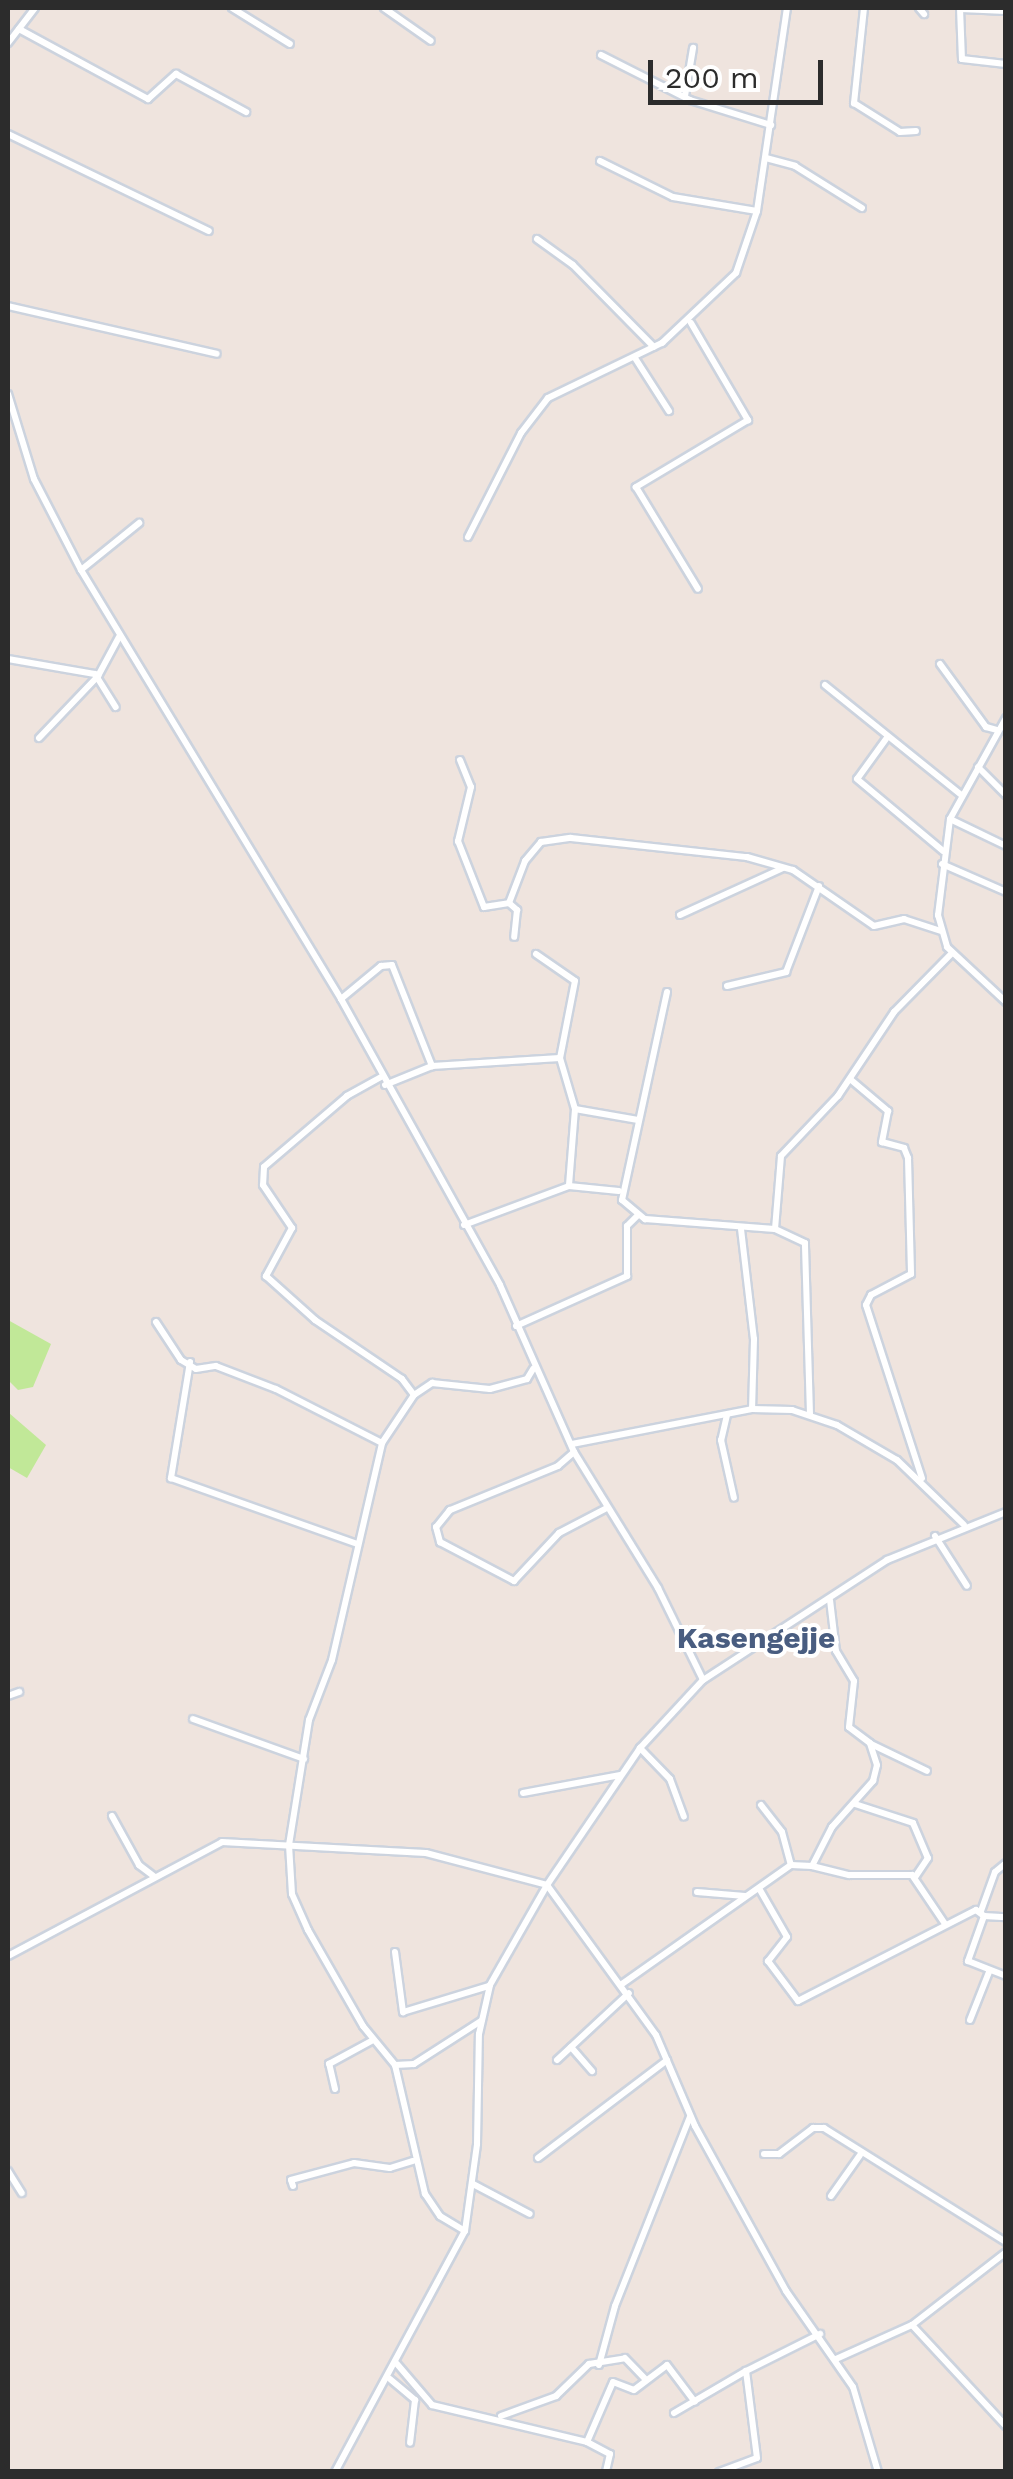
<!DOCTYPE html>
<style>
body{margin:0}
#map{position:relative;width:1013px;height:2479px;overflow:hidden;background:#efe4de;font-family:"Work Sans",sans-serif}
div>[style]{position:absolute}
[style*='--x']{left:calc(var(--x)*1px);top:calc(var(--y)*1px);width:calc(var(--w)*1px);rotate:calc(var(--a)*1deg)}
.green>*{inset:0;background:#c1e898}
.stream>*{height:2.5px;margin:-1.25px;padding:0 1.25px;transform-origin:1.25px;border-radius:1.25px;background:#6beaf6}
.roads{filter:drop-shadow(2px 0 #ccd3de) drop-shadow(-2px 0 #ccd3de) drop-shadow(0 2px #ccd3de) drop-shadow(0 -2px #ccd3de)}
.minor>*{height:6px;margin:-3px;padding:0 3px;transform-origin:3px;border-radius:3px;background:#fff}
span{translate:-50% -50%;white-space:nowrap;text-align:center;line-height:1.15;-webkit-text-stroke:8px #fff;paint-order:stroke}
.quarter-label{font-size:30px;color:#495d80;font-weight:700}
.frame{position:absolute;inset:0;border:10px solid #2c2c2c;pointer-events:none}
.scale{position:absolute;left:648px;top:60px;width:175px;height:45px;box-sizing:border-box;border:5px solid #2c2c2c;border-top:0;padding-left:12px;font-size:30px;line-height:35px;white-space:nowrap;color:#2c2c2c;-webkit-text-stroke:8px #fff;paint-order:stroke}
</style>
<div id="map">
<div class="green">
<i style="clip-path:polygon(8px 1320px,51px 1344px,33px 1387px,18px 1390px,8px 1380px)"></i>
<i style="clip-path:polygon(9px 1413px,46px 1445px,27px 1478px,8px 1467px)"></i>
</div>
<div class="stream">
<i style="--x:8;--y:37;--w:37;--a:-52"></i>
</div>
<div class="roads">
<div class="minor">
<i style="--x:232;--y:8;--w:68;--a:31.8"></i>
<i style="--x:384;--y:8;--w:57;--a:35.1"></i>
<i style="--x:864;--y:8;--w:96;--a:96"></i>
<i style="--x:854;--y:103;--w:54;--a:32.2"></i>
<i style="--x:900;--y:132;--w:16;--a:-4"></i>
<i style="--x:919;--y:8;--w:8;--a:50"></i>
<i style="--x:960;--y:8;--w:51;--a:87.8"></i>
<i style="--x:962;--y:59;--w:44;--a:6.5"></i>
<i style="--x:961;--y:9;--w:45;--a:2.5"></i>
<i style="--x:19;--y:29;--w:147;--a:28.5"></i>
<i style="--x:148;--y:99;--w:38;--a:-42"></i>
<i style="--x:176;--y:74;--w:80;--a:28.5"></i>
<i style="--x:8;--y:43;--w:44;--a:-52.4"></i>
<i style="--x:601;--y:55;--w:100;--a:26.8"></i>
<i style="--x:690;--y:100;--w:85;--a:17.2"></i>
<i style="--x:685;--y:96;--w:49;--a:-80.5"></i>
<i style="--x:8;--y:134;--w:223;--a:25.8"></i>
<i style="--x:766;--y:158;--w:30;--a:15"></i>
<i style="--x:795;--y:166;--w:79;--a:32.1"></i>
<i style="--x:600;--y:161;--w:81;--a:26.3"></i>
<i style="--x:673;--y:197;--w:85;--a:9.5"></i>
<i style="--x:537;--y:239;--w:44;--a:35.8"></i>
<i style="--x:573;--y:265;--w:115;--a:45.4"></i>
<i style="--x:8;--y:306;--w:214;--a:12.9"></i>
<i style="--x:691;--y:323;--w:113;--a:59.6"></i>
<i style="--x:748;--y:420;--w:131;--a:149.1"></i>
<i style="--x:636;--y:487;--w:119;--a:58.7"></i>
<i style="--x:635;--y:358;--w:63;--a:57.3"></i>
<i style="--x:8;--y:394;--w:89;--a:73"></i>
<i style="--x:34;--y:479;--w:102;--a:62.7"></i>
<i style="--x:81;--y:570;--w:502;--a:58.78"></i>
<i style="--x:341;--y:999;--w:327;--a:60.9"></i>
<i style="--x:500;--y:1285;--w:183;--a:66.1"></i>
<i style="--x:574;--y:1452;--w:160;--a:58.3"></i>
<i style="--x:658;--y:1588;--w:102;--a:63.9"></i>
<i style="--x:468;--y:537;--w:117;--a:-63"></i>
<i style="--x:521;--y:433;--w:44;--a:-52.4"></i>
<i style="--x:548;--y:398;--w:127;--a:-25.8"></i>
<i style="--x:662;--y:343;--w:102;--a:-43.4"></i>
<i style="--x:736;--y:273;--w:65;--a:-71.3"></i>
<i style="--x:757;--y:211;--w:205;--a:-81.6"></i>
<i style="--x:81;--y:570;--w:75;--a:-39"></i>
<i style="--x:8;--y:659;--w:88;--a:9.8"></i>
<i style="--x:95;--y:674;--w:39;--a:58"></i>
<i style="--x:940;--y:664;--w:78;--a:53.9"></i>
<i style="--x:986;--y:727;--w:11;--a:15"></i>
<i style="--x:825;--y:685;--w:174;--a:38.9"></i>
<i style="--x:1006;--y:718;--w:115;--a:119"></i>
<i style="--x:950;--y:819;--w:97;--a:97.1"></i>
<i style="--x:938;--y:915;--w:33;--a:74"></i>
<i style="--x:947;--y:947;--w:81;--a:43"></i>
<i style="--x:39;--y:738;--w:86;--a:-46.4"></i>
<i style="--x:98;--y:676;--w:44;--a:-61.7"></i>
<i style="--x:886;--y:739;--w:49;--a:125.9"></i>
<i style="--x:857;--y:779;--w:112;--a:39.9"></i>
<i style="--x:460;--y:760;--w:29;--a:68"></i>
<i style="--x:471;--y:787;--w:56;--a:103.5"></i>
<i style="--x:458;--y:841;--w:71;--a:68.5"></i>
<i style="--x:484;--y:907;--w:25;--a:-9"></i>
<i style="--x:509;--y:903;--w:45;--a:-69.1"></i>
<i style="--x:525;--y:861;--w:25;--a:-50"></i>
<i style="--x:541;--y:842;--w:30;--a:-8"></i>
<i style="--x:571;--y:838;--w:177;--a:6.2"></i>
<i style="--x:747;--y:857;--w:48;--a:15.8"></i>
<i style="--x:793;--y:870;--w:98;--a:34.7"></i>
<i style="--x:874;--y:926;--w:31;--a:-13"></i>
<i style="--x:904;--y:919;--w:38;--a:18"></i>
<i style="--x:978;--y:767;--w:40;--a:45"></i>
<i style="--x:950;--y:819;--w:62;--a:25.7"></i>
<i style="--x:942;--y:864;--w:70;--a:23.6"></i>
<i style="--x:509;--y:903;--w:11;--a:41"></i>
<i style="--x:517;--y:910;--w:27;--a:96"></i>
<i style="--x:680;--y:915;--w:113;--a:-24.5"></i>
<i style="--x:536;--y:954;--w:47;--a:34.7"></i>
<i style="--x:575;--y:981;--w:78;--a:101"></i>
<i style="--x:560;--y:1058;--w:53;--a:73.6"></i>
<i style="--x:575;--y:1109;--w:77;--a:94.5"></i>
<i style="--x:727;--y:986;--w:61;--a:-13.3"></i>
<i style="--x:786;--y:972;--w:92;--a:-69"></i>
<i style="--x:667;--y:992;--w:213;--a:102.2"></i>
<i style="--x:622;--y:1200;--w:30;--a:40"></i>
<i style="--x:645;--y:1219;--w:130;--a:4.4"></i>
<i style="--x:341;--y:999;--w:52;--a:-39.5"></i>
<i style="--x:381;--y:966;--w:11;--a:-5"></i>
<i style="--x:392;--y:965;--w:109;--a:68.4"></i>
<i style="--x:381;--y:1077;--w:39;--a:151"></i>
<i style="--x:347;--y:1096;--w:109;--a:139.5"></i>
<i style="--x:264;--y:1167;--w:18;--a:93"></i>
<i style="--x:263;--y:1185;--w:52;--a:56"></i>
<i style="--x:292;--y:1228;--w:55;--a:118.4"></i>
<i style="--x:266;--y:1276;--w:66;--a:41.9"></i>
<i style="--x:315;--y:1320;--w:105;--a:34.1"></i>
<i style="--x:402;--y:1379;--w:20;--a:53"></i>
<i style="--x:850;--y:1079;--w:50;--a:40.1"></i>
<i style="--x:888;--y:1111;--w:32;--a:101"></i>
<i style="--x:882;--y:1142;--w:23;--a:15"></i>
<i style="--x:904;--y:1148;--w:11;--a:68"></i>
<i style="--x:908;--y:1158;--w:116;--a:88.5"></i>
<i style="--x:911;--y:1274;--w:45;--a:152.3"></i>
<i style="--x:871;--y:1295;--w:11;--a:117"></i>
<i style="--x:866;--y:1305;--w:182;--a:72.1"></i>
<i style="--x:385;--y:1085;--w:51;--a:-22"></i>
<i style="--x:432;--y:1066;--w:128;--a:-3.6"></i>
<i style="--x:575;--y:1109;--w:64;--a:9.9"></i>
<i style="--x:464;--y:1225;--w:112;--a:-20.4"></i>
<i style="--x:569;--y:1186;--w:50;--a:5.7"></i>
<i style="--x:741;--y:1229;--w:111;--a:83.3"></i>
<i style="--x:754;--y:1339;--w:70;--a:91.6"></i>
<i style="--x:156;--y:1322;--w:45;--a:56.7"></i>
<i style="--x:181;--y:1360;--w:17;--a:31"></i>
<i style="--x:196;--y:1369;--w:20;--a:-9"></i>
<i style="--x:216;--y:1366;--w:64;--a:21"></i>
<i style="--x:276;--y:1389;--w:119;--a:27"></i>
<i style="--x:516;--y:1326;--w:122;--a:-24.2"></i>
<i style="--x:627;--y:1276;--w:50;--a:-90"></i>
<i style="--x:627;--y:1226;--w:14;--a:-45"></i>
<i style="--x:190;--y:1362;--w:118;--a:99.3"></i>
<i style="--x:171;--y:1478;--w:197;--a:19.5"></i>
<i style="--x:810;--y:1414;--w:171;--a:-91.7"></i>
<i style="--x:805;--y:1243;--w:33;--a:-155"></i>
<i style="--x:775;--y:1229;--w:73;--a:-85.3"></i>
<i style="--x:781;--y:1156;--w:83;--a:-46.5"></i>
<i style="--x:838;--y:1096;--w:101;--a:-56.3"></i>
<i style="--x:894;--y:1012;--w:83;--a:-45.5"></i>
<i style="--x:727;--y:1415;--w:26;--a:103"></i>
<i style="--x:721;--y:1440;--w:59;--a:77.4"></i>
<i style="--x:572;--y:1444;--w:183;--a:-11"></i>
<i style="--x:752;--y:1409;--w:40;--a:1.4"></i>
<i style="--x:792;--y:1410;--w:47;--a:18.4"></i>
<i style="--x:837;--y:1425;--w:69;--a:30.3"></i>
<i style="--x:897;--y:1460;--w:93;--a:44.1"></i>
<i style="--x:574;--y:1452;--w:21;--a:139"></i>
<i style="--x:558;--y:1466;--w:117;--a:157.8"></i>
<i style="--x:450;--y:1510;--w:22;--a:129"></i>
<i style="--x:436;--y:1527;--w:16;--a:75"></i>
<i style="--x:440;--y:1542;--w:84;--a:27.8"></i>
<i style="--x:514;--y:1581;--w:66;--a:-46.8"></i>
<i style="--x:559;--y:1533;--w:52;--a:-27.6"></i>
<i style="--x:935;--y:1536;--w:59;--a:57.4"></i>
<i style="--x:8;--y:1696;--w:12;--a:-20"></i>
<i style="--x:193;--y:1719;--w:118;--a:19.8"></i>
<i style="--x:871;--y:1744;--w:62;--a:25.7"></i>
<i style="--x:640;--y:1748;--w:43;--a:45.9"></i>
<i style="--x:670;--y:1779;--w:40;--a:69.8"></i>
<i style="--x:523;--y:1793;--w:99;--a:-10.5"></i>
<i style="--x:855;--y:1804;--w:61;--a:18.1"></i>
<i style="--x:913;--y:1823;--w:38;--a:67"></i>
<i style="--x:928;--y:1858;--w:22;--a:124"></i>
<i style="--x:761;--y:1805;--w:34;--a:52"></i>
<i style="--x:782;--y:1832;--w:34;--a:75"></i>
<i style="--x:112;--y:1816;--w:56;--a:61.1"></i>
<i style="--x:139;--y:1865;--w:20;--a:37"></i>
<i style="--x:812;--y:1866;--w:38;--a:14"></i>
<i style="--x:849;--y:1875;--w:63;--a:0"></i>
<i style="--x:912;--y:1875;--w:59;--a:56"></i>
<i style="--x:760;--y:1890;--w:54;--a:60.1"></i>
<i style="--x:787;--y:1937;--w:31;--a:128"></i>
<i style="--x:768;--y:1961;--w:50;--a:53.1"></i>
<i style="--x:798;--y:2001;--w:200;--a:-27.1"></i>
<i style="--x:976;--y:1910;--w:10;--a:37"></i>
<i style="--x:984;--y:1916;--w:48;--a:109.6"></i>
<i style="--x:968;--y:1961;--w:41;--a:21.5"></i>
<i style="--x:697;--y:1892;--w:48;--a:4.8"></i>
<i style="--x:981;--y:1911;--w:41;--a:-70.3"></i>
<i style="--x:995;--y:1872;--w:14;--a:-39"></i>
<i style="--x:984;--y:1916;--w:22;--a:3"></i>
<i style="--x:395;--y:1952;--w:61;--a:82.4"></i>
<i style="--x:403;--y:2012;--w:90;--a:-16.8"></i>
<i style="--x:8;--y:1956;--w:242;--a:-28"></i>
<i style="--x:222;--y:1842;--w:204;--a:3.1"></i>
<i style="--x:426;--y:1853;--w:125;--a:14.8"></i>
<i style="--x:547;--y:1885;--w:185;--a:54"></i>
<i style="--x:656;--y:2035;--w:99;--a:66.8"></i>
<i style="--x:695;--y:2126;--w:188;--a:61.1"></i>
<i style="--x:786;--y:2291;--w:117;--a:55.1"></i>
<i style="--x:853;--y:2387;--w:89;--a:73.6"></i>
<i style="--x:622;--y:1984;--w:207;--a:-35.2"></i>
<i style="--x:791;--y:1865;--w:21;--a:3"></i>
<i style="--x:812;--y:1866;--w:44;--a:-62.9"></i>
<i style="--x:832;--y:1827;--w:62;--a:-48.3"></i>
<i style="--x:873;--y:1781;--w:16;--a:-76"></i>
<i style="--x:877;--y:1765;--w:23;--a:-108"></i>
<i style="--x:870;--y:1743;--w:26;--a:-143"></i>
<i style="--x:849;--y:1727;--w:46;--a:-83.8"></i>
<i style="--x:854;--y:1681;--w:35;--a:-121"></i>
<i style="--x:836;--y:1651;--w:51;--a:-96.7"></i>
<i style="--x:970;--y:2020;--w:52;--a:-68.4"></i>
<i style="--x:571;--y:2047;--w:32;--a:49"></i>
<i style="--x:557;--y:2060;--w:98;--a:-42.9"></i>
<i style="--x:395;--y:2065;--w:19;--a:-3"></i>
<i style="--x:414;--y:2064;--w:80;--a:-32.7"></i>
<i style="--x:335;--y:2089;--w:26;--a:-103"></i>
<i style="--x:329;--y:2064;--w:50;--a:-28.6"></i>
<i style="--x:764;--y:2154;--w:15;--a:0"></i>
<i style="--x:779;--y:2154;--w:43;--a:-37.4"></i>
<i style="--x:813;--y:2128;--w:11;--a:0"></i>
<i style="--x:824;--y:2128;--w:215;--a:32.1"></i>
<i style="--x:538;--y:2158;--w:162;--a:-37.2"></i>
<i style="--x:8;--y:2171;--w:26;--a:58"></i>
<i style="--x:473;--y:2184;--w:64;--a:27.8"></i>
<i style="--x:293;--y:2186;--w:6;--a:-108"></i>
<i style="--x:291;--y:2180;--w:65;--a:-15.1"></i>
<i style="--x:354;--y:2163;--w:36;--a:8"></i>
<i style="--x:390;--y:2168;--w:24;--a:-17"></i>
<i style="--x:831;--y:2196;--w:50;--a:-54.7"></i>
<i style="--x:465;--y:2231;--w:29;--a:-149"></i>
<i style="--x:440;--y:2216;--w:27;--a:-124"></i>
<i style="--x:425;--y:2194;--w:132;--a:-103.1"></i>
<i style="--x:395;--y:2065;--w:50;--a:-129.4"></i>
<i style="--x:363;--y:2026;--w:111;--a:-119.8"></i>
<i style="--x:308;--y:1930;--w:39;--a:-114"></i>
<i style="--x:292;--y:1894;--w:49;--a:-93.5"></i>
<i style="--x:289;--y:1845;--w:127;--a:-80.9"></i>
<i style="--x:309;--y:1720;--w:64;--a:-69"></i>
<i style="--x:332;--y:1660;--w:223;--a:-77"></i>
<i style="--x:382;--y:1443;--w:58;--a:-56.3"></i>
<i style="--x:414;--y:1395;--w:22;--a:-34"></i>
<i style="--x:432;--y:1383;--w:58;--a:5.9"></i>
<i style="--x:490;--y:1389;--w:38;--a:-15"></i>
<i style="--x:527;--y:1379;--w:12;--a:-59"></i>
<i style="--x:912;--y:2325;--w:138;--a:47.1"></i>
<i style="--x:836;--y:2359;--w:83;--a:-24.1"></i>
<i style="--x:912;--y:2325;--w:119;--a:-37.8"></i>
<i style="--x:397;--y:2364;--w:54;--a:49.5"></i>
<i style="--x:432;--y:2405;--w:159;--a:13.4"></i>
<i style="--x:587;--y:2442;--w:26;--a:28"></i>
<i style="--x:610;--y:2454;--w:18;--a:103"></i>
<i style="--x:599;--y:2365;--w:61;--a:-74.8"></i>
<i style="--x:615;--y:2306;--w:203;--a:-68.4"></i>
<i style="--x:390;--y:2379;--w:33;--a:40"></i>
<i style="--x:415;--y:2400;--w:43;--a:96.6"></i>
<i style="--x:674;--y:2413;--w:83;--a:-30.3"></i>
<i style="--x:501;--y:2416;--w:59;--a:-20"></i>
<i style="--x:556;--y:2396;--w:46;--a:-44.1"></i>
<i style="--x:589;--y:2364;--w:36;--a:-9"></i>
<i style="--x:625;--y:2358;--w:30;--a:46"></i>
<i style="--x:587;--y:2442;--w:65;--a:-66.6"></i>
<i style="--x:613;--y:2382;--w:22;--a:21"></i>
<i style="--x:634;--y:2390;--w:41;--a:-37.1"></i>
<i style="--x:667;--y:2365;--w:46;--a:52.9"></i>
<i style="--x:335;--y:2472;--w:274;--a:-61.7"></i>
<i style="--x:465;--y:2231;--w:88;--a:-82.1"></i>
<i style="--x:477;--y:2144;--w:110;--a:-89"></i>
<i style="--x:479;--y:2034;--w:50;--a:-77.3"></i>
<i style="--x:490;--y:1985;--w:115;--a:-60.3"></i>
<i style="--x:547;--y:1885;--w:166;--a:-55.8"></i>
<i style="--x:640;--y:1748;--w:93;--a:-47.2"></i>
<i style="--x:703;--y:1680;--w:220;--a:-33.1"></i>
<i style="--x:887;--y:1560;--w:128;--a:-22"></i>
<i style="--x:719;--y:2472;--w:40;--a:-20.2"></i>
<i style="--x:757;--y:2458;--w:88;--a:-97.2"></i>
<i style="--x:746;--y:2371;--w:83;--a:-26.6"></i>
</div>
</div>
<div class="quarter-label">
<span style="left:756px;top:1638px">Kasengejje</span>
</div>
<div class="frame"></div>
<div class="scale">200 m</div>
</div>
